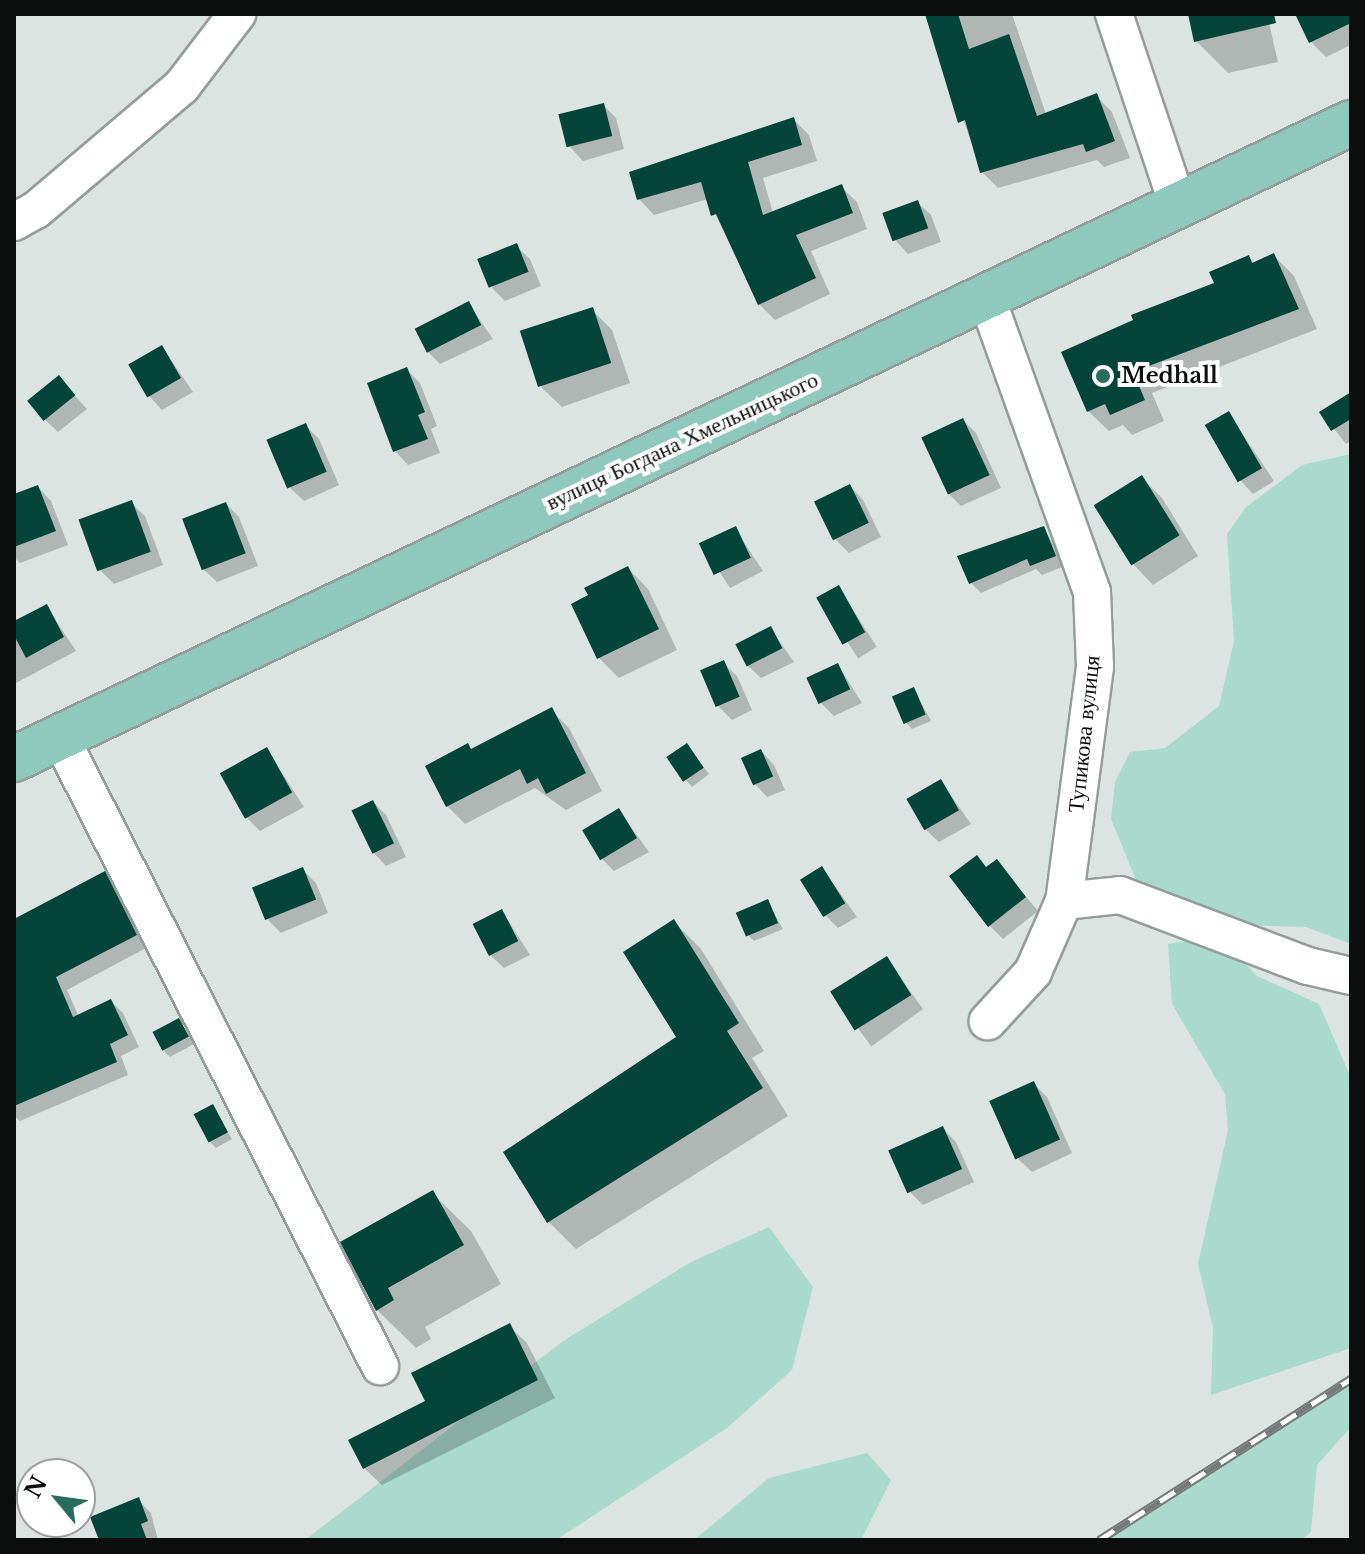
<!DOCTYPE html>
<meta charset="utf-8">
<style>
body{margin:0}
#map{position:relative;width:1365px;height:1554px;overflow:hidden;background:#dce4e2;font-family:"Libre Baskerville",serif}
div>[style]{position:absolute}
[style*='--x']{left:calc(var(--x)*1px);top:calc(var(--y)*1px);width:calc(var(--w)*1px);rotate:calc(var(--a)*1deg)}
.green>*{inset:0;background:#a9dacd}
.shadow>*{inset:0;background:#0003;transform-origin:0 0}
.building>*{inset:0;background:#054439;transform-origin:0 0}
.roads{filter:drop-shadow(2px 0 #959d9a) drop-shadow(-2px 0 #959d9a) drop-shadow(0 2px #959d9a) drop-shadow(0 -2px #959d9a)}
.minor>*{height:36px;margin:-18px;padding:0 18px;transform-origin:18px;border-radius:18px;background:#fff}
.major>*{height:44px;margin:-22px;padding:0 22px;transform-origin:22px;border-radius:22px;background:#8fc9bd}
.rail>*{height:9px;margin-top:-4.5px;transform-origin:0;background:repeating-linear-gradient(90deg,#fff 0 18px,#757a79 0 36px);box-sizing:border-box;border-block:2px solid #757a79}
.dots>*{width:22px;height:22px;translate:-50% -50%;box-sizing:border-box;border:4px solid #fff;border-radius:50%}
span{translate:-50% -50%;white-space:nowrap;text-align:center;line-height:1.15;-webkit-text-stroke:8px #fff;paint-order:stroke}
.poi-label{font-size:22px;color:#0b0e0d;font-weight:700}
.left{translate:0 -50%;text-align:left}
.street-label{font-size:22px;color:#0b0e0d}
.frame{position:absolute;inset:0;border:16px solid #0b0e0d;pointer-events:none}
.north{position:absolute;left:16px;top:1458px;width:80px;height:80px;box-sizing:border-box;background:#fff;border:2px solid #9d9f9e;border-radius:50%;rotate:299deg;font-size:22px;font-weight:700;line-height:32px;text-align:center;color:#0b0e0d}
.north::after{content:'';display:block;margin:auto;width:28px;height:36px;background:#286c5d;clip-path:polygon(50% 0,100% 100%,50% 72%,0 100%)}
</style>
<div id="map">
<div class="green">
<i style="clip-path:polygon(1351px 454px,1351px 944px,1306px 927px,1239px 925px,1136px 880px,1111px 819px,1115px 782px,1130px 752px,1165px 748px,1219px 706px,1234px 641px,1227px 534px,1246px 507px,1302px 465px)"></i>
<i style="clip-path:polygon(1203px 938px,1233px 951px,1257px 976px,1319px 1004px,1351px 1078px,1351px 1348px,1211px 1395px,1213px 1328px,1198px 1264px,1228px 1130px,1225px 1094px,1172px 1004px,1168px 944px)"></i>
<i style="clip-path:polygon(769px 1227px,813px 1287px,792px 1370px,727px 1428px,556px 1540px,305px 1540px,563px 1341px,691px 1262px)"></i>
<i style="clip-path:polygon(1351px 1373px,1351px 1427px,1317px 1465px,1311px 1532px,1301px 1540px,1106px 1540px)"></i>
<i style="clip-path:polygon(867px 1453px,891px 1480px,861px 1540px,694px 1540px,769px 1478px)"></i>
</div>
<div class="shadow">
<i style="clip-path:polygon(925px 14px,1012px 14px,1046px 114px,1096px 96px,1112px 112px,1130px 158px,1104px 167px,1097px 160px,998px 188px,982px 172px)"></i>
<i style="clip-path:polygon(1192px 14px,1267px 14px,1278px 62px,1228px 73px,1196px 41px)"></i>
<i style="clip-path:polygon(1297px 14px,1351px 14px,1351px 45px,1326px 57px,1311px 42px)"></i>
<i style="clip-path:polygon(603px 105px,616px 118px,624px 149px,583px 161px,570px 147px)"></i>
<i style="clip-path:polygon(793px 119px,809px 135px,817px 161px,763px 178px,773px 213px,841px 187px,857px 202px,867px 229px,811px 251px,830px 294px,775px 320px,759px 304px,708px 199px,654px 215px,639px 199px)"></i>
<i style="clip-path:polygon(917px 202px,931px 215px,941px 242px,908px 254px,895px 240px,885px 214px)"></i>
<i style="clip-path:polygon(516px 246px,530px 259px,541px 286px,505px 301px,492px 288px)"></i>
<i style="clip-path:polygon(1274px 256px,1294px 276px,1317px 329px,1152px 393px,1164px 421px,1132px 435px,1123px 425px,1109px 431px,1088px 411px,1249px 257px,1255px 264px)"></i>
<i style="clip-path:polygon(469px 304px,493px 339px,440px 364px,427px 351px)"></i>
<i style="clip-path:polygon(592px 310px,612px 330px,630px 383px,562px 407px,541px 387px)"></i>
<i style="clip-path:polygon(162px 347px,193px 392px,162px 410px,149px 396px)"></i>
<i style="clip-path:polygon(407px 370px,420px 383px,437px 426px,431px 429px,440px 453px,408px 465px,395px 451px,369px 385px)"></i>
<i style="clip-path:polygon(59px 378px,87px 409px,58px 432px,44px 419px)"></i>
<i style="clip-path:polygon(1351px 394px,1351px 441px,1346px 444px,1322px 413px)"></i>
<i style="clip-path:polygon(1229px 414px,1274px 481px,1253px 494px,1240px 480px)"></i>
<i style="clip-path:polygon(963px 420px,976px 433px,1001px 488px,961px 506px,948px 493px)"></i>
<i style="clip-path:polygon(305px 425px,319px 439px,339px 485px,304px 501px,290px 488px)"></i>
<i style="clip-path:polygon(1142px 478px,1162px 498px,1198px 556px,1153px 585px,1133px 564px)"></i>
<i style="clip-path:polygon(850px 486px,863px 500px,881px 537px,849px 553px,835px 539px,817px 502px)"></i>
<i style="clip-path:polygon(38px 487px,51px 501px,68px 545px,20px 563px,14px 557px,14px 517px)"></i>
<i style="clip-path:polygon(131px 503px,145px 516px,163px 565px,114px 584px,100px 570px,82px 522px)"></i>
<i style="clip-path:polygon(226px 504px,239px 517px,258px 566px,217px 582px,203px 569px)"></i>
<i style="clip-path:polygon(1044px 528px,1065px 566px,1042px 575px,1036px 569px,981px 593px,971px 583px)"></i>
<i style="clip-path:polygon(735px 529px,763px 571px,730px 588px,702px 545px)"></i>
<i style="clip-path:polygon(628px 568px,648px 589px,677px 650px,619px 678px,599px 658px,591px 596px)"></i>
<i style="left:838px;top:587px;width:71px;height:22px;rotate:57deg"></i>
<i style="clip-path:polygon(47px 607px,76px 651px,14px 684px,14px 624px)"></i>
<i style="clip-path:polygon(770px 628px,794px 662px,761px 678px,747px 665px)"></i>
<i style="clip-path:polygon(723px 663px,737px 676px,752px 710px,732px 720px,718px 706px)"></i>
<i style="clip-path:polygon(838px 665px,862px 703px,834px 716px,820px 702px)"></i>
<i style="clip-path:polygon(914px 689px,931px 721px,912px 729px,906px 723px)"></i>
<i style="clip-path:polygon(551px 710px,569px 728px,602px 791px,566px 810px,535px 788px,465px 824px,447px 806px,473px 751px)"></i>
<i style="clip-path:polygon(687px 746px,709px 774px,692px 787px,686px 780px)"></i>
<i style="clip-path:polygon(267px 750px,304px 807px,260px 831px,246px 817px)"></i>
<i style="clip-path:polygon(761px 751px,774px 765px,785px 790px,767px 797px,754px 783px)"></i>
<i style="clip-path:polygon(941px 781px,971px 824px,939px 842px,925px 829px)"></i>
<i style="clip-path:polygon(373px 802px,386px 815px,406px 857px,386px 866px,373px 852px)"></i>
<i style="clip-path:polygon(619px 810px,649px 852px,614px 871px,601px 858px)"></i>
<i style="clip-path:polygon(977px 858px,987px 868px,996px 861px,1038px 911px,1003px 939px,989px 925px)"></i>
<i style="clip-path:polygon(822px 868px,857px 917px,838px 928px,825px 915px)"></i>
<i style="clip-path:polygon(302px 869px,316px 883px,328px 913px,281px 933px,268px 920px)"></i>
<i style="clip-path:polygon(104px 873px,117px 886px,148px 947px,67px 990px,79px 1017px,111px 1001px,123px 1013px,139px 1047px,121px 1056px,128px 1075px,20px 1121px,14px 1116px,14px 921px)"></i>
<i style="clip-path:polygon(767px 901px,783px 929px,754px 941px,748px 935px)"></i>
<i style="clip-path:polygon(502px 911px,530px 955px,504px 968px,490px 955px)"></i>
<i style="clip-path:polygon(674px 922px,701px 949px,764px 1051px,752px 1058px,788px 1116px,576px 1249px,549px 1222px,506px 1153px,678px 1037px)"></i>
<i style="left:886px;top:958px;width:63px;height:64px;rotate:54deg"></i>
<i style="clip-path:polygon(179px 1020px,194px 1044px,170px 1057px,164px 1051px)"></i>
<i style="clip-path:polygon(1034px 1084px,1047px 1097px,1072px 1153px,1032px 1172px,1018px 1159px)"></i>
<i style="clip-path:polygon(212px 1106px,232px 1139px,216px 1148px,210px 1142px)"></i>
<i style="clip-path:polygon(943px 1129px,956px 1142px,974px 1182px,923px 1205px,910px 1192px)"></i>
<i style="clip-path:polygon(432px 1193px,471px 1231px,501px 1284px,425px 1327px,431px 1339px,416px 1348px,377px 1310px)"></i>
<i style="clip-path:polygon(509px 1326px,527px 1343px,555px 1398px,382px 1485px,364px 1468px)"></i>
<i style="clip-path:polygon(138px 1500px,151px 1513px,158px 1540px,101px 1540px)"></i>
</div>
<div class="building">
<i style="clip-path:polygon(925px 14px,958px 14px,969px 49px,1009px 34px,1037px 116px,1097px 93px,1115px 141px,1086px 152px,1083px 144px,980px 173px,965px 120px,958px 123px)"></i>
<i style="clip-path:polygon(1188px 14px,1274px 14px,1276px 23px,1194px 42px)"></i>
<i style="clip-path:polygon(1295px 14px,1351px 14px,1351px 23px,1309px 43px)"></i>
<i style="left:604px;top:103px;width:34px;height:47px;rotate:76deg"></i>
<i style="clip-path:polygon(794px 117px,802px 145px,748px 162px,763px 215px,842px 184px,853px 213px,796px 235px,816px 278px,758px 305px,716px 214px,711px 216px,701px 182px,637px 200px,629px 172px)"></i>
<i style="left:918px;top:200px;width:30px;height:38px;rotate:70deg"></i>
<i style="left:517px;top:243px;width:31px;height:43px;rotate:68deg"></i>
<i style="clip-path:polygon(1274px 253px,1299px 309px,1133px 372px,1145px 400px,1110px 415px,1105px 404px,1087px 412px,1061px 352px,1133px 320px,1131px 315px,1214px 283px,1209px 272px,1249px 255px,1252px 263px)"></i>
<i style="left:469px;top:301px;width:27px;height:61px;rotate:63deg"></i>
<i style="left:593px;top:307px;width:59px;height:77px;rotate:72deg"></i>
<i style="left:162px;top:345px;width:38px;height:39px;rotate:60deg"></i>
<i style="clip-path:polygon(407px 367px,425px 412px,418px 415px,428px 439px,393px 452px,367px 383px)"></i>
<i style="left:59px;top:375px;width:26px;height:41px;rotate:51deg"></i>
<i style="clip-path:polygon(1351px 392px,1351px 419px,1331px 431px,1319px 412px)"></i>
<i style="left:1229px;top:411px;width:66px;height:28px;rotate:60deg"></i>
<i style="left:963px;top:418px;width:63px;height:46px;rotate:65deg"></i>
<i style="left:306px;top:423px;width:53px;height:43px;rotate:67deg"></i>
<i style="left:1142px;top:475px;width:71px;height:57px;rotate:58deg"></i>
<i style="left:850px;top:484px;width:43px;height:40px;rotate:64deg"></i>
<i style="clip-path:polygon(38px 485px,56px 531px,14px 547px,14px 494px)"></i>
<i style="left:132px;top:500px;width:55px;height:57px;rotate:70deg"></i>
<i style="left:226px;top:502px;width:55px;height:47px;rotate:69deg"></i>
<i style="left:736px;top:526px;width:35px;height:41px;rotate:65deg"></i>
<i style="clip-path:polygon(1044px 526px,1056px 556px,1030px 566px,1027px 559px,969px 584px,957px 556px)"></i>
<i style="clip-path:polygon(628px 566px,659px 629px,597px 659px,571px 604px,588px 595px,584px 588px)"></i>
<i style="left:839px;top:585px;width:54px;height:26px;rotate:61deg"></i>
<i style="clip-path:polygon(47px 604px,64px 637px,26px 658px,14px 635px,14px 621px)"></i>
<i style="left:771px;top:626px;width:25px;height:40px;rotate:63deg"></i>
<i style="left:724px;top:660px;width:40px;height:26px;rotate:67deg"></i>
<i style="left:838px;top:663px;width:29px;height:35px;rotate:65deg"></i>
<i style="left:914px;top:687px;width:30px;height:24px;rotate:67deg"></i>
<i style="clip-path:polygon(552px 707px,586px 773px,546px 794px,538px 778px,527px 784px,520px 769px,446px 807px,425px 766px,468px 743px,471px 749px)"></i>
<i style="left:687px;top:743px;width:30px;height:25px;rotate:56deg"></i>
<i style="left:267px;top:747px;width:52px;height:54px;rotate:61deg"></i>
<i style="left:761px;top:749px;width:30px;height:22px;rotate:66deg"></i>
<i style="left:941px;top:779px;width:36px;height:40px;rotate:60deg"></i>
<i style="left:373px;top:800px;width:48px;height:24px;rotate:64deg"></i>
<i style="left:619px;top:808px;width:35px;height:43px;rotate:59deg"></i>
<i style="clip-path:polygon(977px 855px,986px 867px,997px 859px,1026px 897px,988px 927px,949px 876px)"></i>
<i style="left:822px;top:866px;width:44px;height:26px;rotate:58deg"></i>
<i style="left:303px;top:867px;width:35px;height:55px;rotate:68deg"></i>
<i style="clip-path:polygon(105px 871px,137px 935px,56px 977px,73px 1017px,111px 999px,128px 1035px,110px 1044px,117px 1062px,14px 1106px,14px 919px)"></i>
<i style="left:768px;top:899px;width:26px;height:35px;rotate:67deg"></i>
<i style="left:502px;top:909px;width:36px;height:33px;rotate:63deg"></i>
<i style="clip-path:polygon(674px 919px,739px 1023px,727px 1031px,763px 1088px,547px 1223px,503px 1152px,676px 1037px,623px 952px)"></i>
<i style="left:887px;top:956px;width:46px;height:67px;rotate:58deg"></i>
<i style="left:179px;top:1018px;width:21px;height:30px;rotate:62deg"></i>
<i style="left:1034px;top:1081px;width:64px;height:49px;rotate:66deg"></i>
<i style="left:213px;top:1104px;width:32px;height:22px;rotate:62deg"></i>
<i style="left:943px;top:1126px;width:47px;height:60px;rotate:66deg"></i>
<i style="clip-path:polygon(433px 1190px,464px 1245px,388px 1288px,394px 1300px,376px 1311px,340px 1242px)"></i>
<i style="clip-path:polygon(510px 1323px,538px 1380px,363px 1469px,348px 1440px,425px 1401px,411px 1373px)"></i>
<i style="clip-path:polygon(139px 1497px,148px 1521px,141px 1524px,147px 1540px,99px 1540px,90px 1517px)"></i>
</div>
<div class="roads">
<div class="minor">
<i style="--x:1114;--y:14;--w:201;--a:71.5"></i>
<i style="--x:14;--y:222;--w:25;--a:-29"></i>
<i style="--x:36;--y:210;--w:192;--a:-40.3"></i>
<i style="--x:182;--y:86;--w:91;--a:-52.6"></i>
<i style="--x:986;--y:296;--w:314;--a:70.3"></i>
<i style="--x:1092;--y:592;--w:75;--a:87.7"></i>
<i style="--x:1095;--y:667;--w:236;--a:97.5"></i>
<i style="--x:1064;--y:901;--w:77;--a:113.6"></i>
<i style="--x:1033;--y:972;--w:67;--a:132.6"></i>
<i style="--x:60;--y:737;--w:706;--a:63.04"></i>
<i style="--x:1064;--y:901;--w:56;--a:-6.1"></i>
<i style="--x:1120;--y:895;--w:201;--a:20.7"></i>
<i style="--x:1308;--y:966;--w:44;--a:13.1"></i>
</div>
<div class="major">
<i style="--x:14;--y:759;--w:1481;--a:-25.44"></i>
</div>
</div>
<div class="rail">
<i style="--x:1099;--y:1540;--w:299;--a:-32.6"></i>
</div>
<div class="dots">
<i style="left:1103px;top:376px;background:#286c5d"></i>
</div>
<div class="poi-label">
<span class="left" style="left:1121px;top:376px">Medhall</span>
</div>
<div class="street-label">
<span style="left:682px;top:441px;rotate:-25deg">вулиця Богдана Хмельницького</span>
<span style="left:1084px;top:734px;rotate:-84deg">Тупикова вулиця</span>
</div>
<div class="frame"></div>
<div class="north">N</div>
</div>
